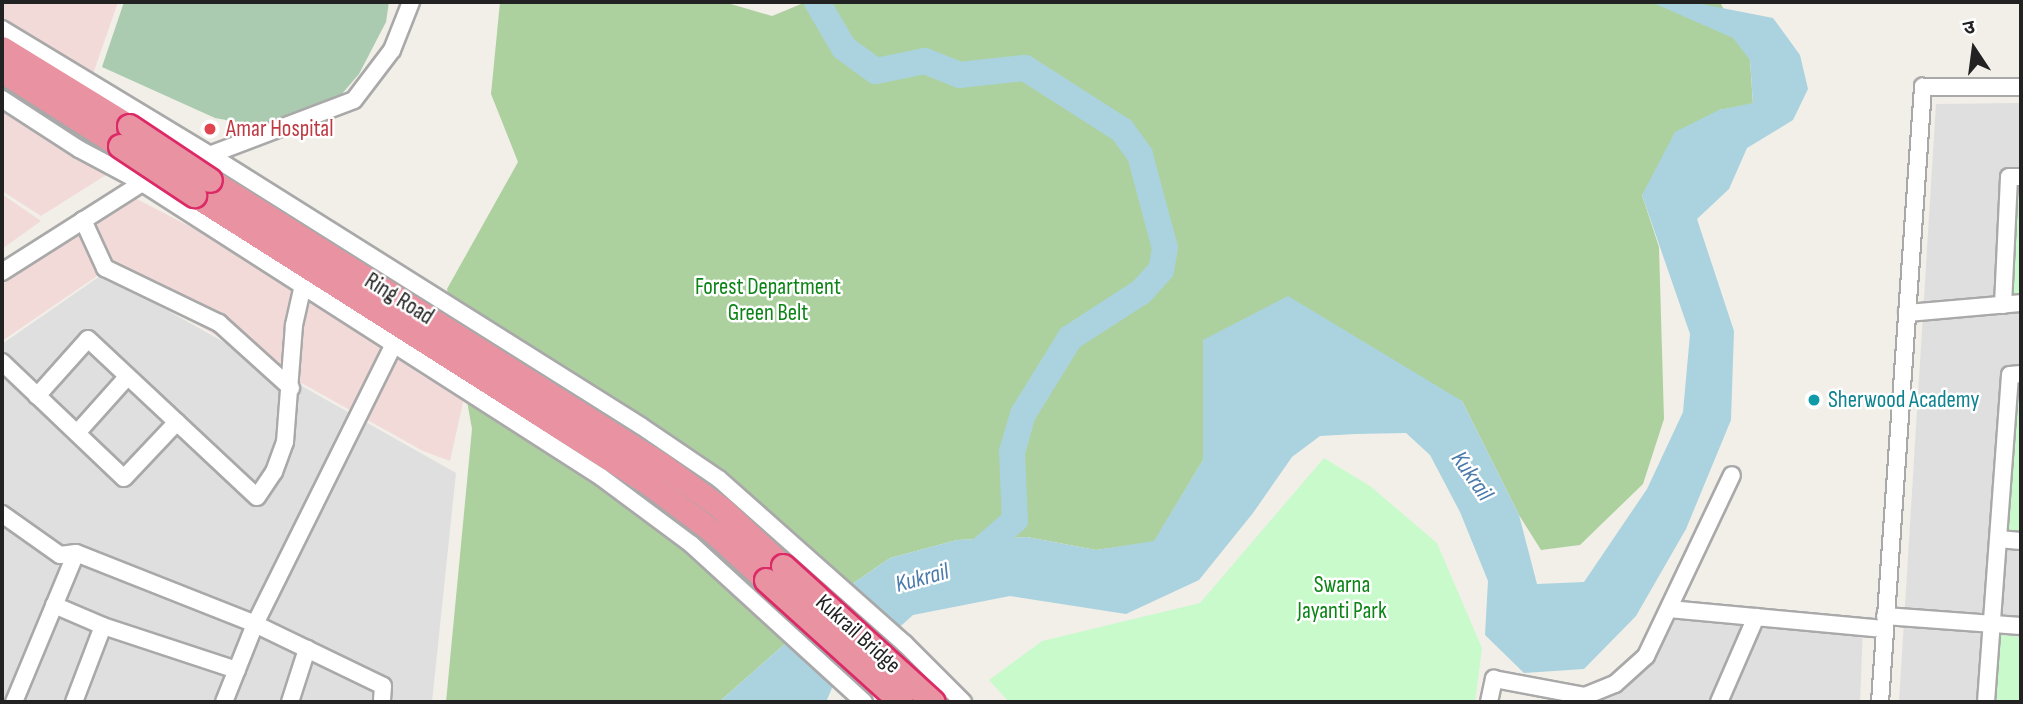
<!DOCTYPE html>
<meta charset="utf-8">
<style>
body{margin:0}
#map{position:relative;width:2023px;height:704px;overflow:hidden;background:#f2efe9;font-family:"Sofia Sans Condensed","Noto Sans Devanagari",sans-serif}
div>[style]{position:absolute}
[style*='--x']{left:calc(var(--x)*1px);top:calc(var(--y)*1px);width:calc(var(--w)*1px);rotate:calc(var(--a)*1deg)}
.residential>*{inset:0;background:#e0dfdf}
.commercial>*{inset:0;background:#f2dad9}
.forest>*{inset:0;background:#add19e}
.cemetery>*{inset:0;background:#aacbaf}
.park>*{inset:0;background:#c8facc}
.water>*{inset:0;background:#aad3df}
.river>*{height:26px;margin:-13px;padding:0 13px;transform-origin:13px;border-radius:13px;background:#aad3df}
.roads{filter:drop-shadow(2px 0 #a9a9a9) drop-shadow(-2px 0 #a9a9a9) drop-shadow(0 2px #a9a9a9) drop-shadow(0 -2px #a9a9a9)}
.minor>*{height:16px;margin:-8px;padding:0 8px;transform-origin:8px;border-radius:8px;background:#fff}
.highway>*{height:23px;margin:-11.5px;padding:0 11.5px;transform-origin:11.5px;border-radius:11.5px;background:#e892a2}
.bridges{filter:drop-shadow(2px 0 #dc2a67) drop-shadow(-2px 0 #dc2a67) drop-shadow(0 2px #dc2a67) drop-shadow(0 -2px #dc2a67)}
.highway-bridge>*{height:23px;margin:-11.5px;padding:0 11.5px;transform-origin:11.5px;border-radius:11.5px;background:#e892a2}
.dots>*{width:19px;height:19px;translate:-50% -50%;box-sizing:border-box;border:4px solid #fff;border-radius:50%}
span{translate:-50% -50%;white-space:nowrap;text-align:center;line-height:1.15;-webkit-text-stroke:5px #fff;paint-order:stroke}
.health-label{font-size:23px;color:#be3a42}
.left{translate:0 -50%;text-align:left}
.park-label{font-size:23px;color:#0c8416}
.street-label{font-size:23px;color:#222}
.culture-label{font-size:23px;color:#0d838f}
.water-label{font-size:24px;color:#4a7aab;font-style:italic}
.frame{position:absolute;inset:0;border:4px solid #222;pointer-events:none}
.north{position:absolute;left:1939px;top:14px;width:70px;height:70px;-webkit-text-stroke:5px #fff;paint-order:stroke;rotate:347deg;font-size:19px;font-weight:700;line-height:28px;text-align:center;color:#222}
.north::after{content:'';display:block;margin:auto;width:24px;height:32px;background:#222;clip-path:polygon(50% 0,100% 100%,50% 72%,0 100%)}
</style>
<div id="map">
<div class="residential">
<i style="clip-path:polygon(2021px 103px,2021px 702px,1899px 702px,1936px 104px)"></i>
<i style="clip-path:polygon(103px 274px,456px 473px,432px 702px,2px 702px,2px 344px)"></i>
<i style="clip-path:polygon(1675px 620px,1863px 627px,1860px 702px,1600px 702px,1623px 692px,1654px 661px)"></i>
</div>
<div class="commercial">
<i style="clip-path:polygon(2px 2px,118px 2px,93px 74px,2px 20px)"></i>
<i style="clip-path:polygon(2px 108px,106px 175px,41px 216px,2px 191px)"></i>
<i style="clip-path:polygon(2px 194px,41px 221px,2px 249px)"></i>
<i style="clip-path:polygon(127px 194px,251px 258px,423px 376px,464px 398px,450px 461px,423px 451px,103px 272px,2px 341px,2px 276px)"></i>
</div>
<div class="forest">
<i style="clip-path:polygon(500px 2px,724px 2px,772px 16px,806px 2px,1720px 2px,1750px 60px,1753px 104px,1719px 110px,1642px 195px,1659px 247px,1664px 419px,1643px 484px,1580px 545px,1541px 550px,1519px 515px,1462px 401px,1203px 341px,1203px 460px,1154px 542px,1096px 550px,1027px 537px,957px 540px,890px 558px,855px 582px,719px 702px,446px 702px,472px 429px,447px 289px,518px 162px,491px 94px)"></i>
</div>
<div class="cemetery">
<i style="clip-path:polygon(124px 2px,389px 2px,386px 22px,359px 74px,335px 102px,264px 127px,215px 118px,102px 67px)"></i>
</div>
<div class="park">
<i style="clip-path:polygon(2017px 186px,2021px 186px,2021px 295px,2012px 295px)"></i>
<i style="clip-path:polygon(2017px 385px,2021px 385px,2021px 535px,2006px 533px)"></i>
<i style="clip-path:polygon(1324px 458px,1370px 486px,1437px 543px,1482px 648px,1475px 702px,1009px 702px,989px 680px,1042px 641px,1200px 603px)"></i>
<i style="clip-path:polygon(2000px 635px,2021px 637px,2021px 702px,1995px 702px)"></i>
</div>
<div class="water">
<i style="clip-path:polygon(1651px 2px,1691px 2px,1773px 18px,1800px 55px,1808px 89px,1793px 120px,1747px 148px,1729px 189px,1697px 219px,1734px 331px,1731px 420px,1686px 529px,1636px 616px,1584px 669px,1524px 673px,1485px 635px,1488px 581px,1460px 512px,1430px 455px,1406px 433px,1356px 434px,1320px 436px,1292px 457px,1253px 513px,1199px 580px,1126px 614px,1010px 596px,913px 615px,832px 688px,826px 702px,719px 702px,855px 582px,890px 558px,957px 540px,1027px 537px,1096px 550px,1154px 541px,1203px 460px,1203px 340px,1288px 296px,1462px 401px,1519px 515px,1537px 584px,1584px 582px,1647px 489px,1683px 412px,1690px 334px,1642px 195px,1675px 132px,1719px 110px,1753px 103px,1750px 60px,1733px 38px)"></i>
</div>
<div class="river">
<i style="--x:817;--y:2;--w:53;--a:59.6"></i>
<i style="--x:844;--y:48;--w:39;--a:36"></i>
<i style="--x:876;--y:71;--w:50;--a:-11.5"></i>
<i style="--x:925;--y:61;--w:37;--a:22"></i>
<i style="--x:959;--y:75;--w:66;--a:-6.1"></i>
<i style="--x:1025;--y:68;--w:115;--a:32.6"></i>
<i style="--x:1122;--y:130;--w:31;--a:54"></i>
<i style="--x:1140;--y:155;--w:96;--a:75"></i>
<i style="--x:1165;--y:248;--w:22;--a:100"></i>
<i style="--x:1161;--y:270;--w:30;--a:132"></i>
<i style="--x:1141;--y:292;--w:85;--a:147.1"></i>
<i style="--x:1070;--y:338;--w:89;--a:121.7"></i>
<i style="--x:1023;--y:414;--w:40;--a:106"></i>
<i style="--x:1012;--y:452;--w:68;--a:87.5"></i>
<i style="--x:1015;--y:520;--w:61;--a:139"></i>
</div>
<div class="roads">
<div class="minor">
<i style="--x:2;--y:29;--w:243;--a:31.2"></i>
<i style="--x:210;--y:155;--w:509;--a:32.16"></i>
<i style="--x:641;--y:426;--w:94;--a:34.2"></i>
<i style="--x:719;--y:479;--w:249;--a:41.6"></i>
<i style="--x:905;--y:644;--w:82;--a:45"></i>
<i style="--x:2;--y:99;--w:92;--a:33"></i>
<i style="--x:79;--y:149;--w:70;--a:28"></i>
<i style="--x:141;--y:182;--w:546;--a:32.67"></i>
<i style="--x:601;--y:477;--w:112;--a:36.7"></i>
<i style="--x:691;--y:544;--w:234;--a:42.4"></i>
<i style="--x:204;--y:157;--w:160;--a:-20.8"></i>
<i style="--x:354;--y:100;--w:63;--a:-52.8"></i>
<i style="--x:392;--y:50;--w:52;--a:-68.4"></i>
<i style="--x:83;--y:220;--w:53;--a:65.4"></i>
<i style="--x:105;--y:268;--w:127;--a:25.8"></i>
<i style="--x:219;--y:323;--w:97;--a:42.1"></i>
<i style="--x:2;--y:272;--w:172;--a:-32.4"></i>
<i style="--x:2003;--y:305;--w:128;--a:-87.3"></i>
<i style="--x:2009;--y:177;--w:12;--a:0"></i>
<i style="--x:1907;--y:313;--w:114;--a:-5"></i>
<i style="--x:2;--y:362;--w:168;--a:43.6"></i>
<i style="--x:124;--y:478;--w:77;--a:-46.6"></i>
<i style="--x:37;--y:396;--w:76;--a:-48.2"></i>
<i style="--x:88;--y:339;--w:231;--a:43.1"></i>
<i style="--x:257;--y:497;--w:30;--a:-56"></i>
<i style="--x:274;--y:472;--w:32;--a:-70"></i>
<i style="--x:285;--y:442;--w:117;--a:-85.6"></i>
<i style="--x:294;--y:325;--w:41;--a:-77.3"></i>
<i style="--x:77;--y:433;--w:76;--a:-48.2"></i>
<i style="--x:2;--y:514;--w:71;--a:35.3"></i>
<i style="--x:60;--y:555;--w:16;--a:-7"></i>
<i style="--x:76;--y:553;--w:193;--a:21.6"></i>
<i style="--x:255;--y:624;--w:142;--a:25.8"></i>
<i style="--x:383;--y:686;--w:16;--a:94"></i>
<i style="--x:1998;--y:539;--w:23;--a:5"></i>
<i style="--x:54;--y:605;--w:53;--a:23.2"></i>
<i style="--x:1669;--y:609;--w:216;--a:5.3"></i>
<i style="--x:1885;--y:616;--w:136;--a:4.2"></i>
<i style="--x:14;--y:702;--w:161;--a:-67.4"></i>
<i style="--x:74;--y:702;--w:81;--a:-69.1"></i>
<i style="--x:103;--y:626;--w:141;--a:18.2"></i>
<i style="--x:224;--y:702;--w:84;--a:-68.3"></i>
<i style="--x:255;--y:624;--w:313;--a:-63.6"></i>
<i style="--x:290;--y:702;--w:56;--a:-72.2"></i>
<i style="--x:1489;--y:702;--w:24;--a:-78"></i>
<i style="--x:1494;--y:679;--w:93;--a:10.6"></i>
<i style="--x:1585;--y:696;--w:32;--a:-22"></i>
<i style="--x:1615;--y:684;--w:42;--a:-42.1"></i>
<i style="--x:1646;--y:656;--w:200;--a:-64.6"></i>
<i style="--x:1719;--y:702;--w:93;--a:-66.5"></i>
<i style="--x:1880;--y:702;--w:617;--a:-86"></i>
<i style="--x:1923;--y:87;--w:98;--a:0"></i>
<i style="--x:1986;--y:702;--w:328;--a:-85.8"></i>
<i style="--x:2010;--y:375;--w:11;--a:-5"></i>
</div>
<div class="highway">
<i style="--x:2;--y:48;--w:149;--a:31.6"></i>
<i style="--x:2;--y:71;--w:140;--a:32.4"></i>
<i style="--x:210;--y:180;--w:534;--a:32.23"></i>
<i style="--x:662;--y:465;--w:73;--a:36.1"></i>
<i style="--x:721;--y:508;--w:85;--a:43.1"></i>
<i style="--x:194;--y:195;--w:538;--a:32.39"></i>
<i style="--x:648;--y:483;--w:80;--a:36.9"></i>
<i style="--x:712;--y:531;--w:73;--a:42.2"></i>
</div>
</div>
<div class="bridges">
<div class="highway-bridge">
<i style="--x:129;--y:126;--w:97;--a:33.7"></i>
<i style="--x:120;--y:146;--w:89;--a:33.5"></i>
<i style="--x:783;--y:566;--w:202;--a:42.2"></i>
<i style="--x:766;--y:580;--w:182;--a:42.1"></i>
</div>
</div>
<div class="dots">
<i style="left:210px;top:129px;background:#e0444e"></i>
<i style="left:1814px;top:400px;background:#0f9aa8"></i>
</div>
<div class="health-label">
<span class="left" style="left:226px;top:129px">Amar Hospital</span>
</div>
<div class="park-label">
<span style="left:768px;top:300px">Forest Department<br>Green Belt</span>
<span style="left:1342px;top:598px">Swarna<br>Jayanti Park</span>
</div>
<div class="street-label">
<span style="left:399px;top:299px;rotate:32deg">Ring Road</span>
<span style="left:858px;top:634px;rotate:42deg">Kukrail Bridge</span>
</div>
<div class="culture-label">
<span class="left" style="left:1828px;top:400px">Sherwood Academy</span>
</div>
<div class="water-label">
<span style="left:1472px;top:476px;rotate:55deg">Kukrail</span>
<span style="left:922px;top:578px;rotate:-15deg">Kukrail</span>
</div>
<div class="frame"></div>
<div class="north">उ</div>
</div>
